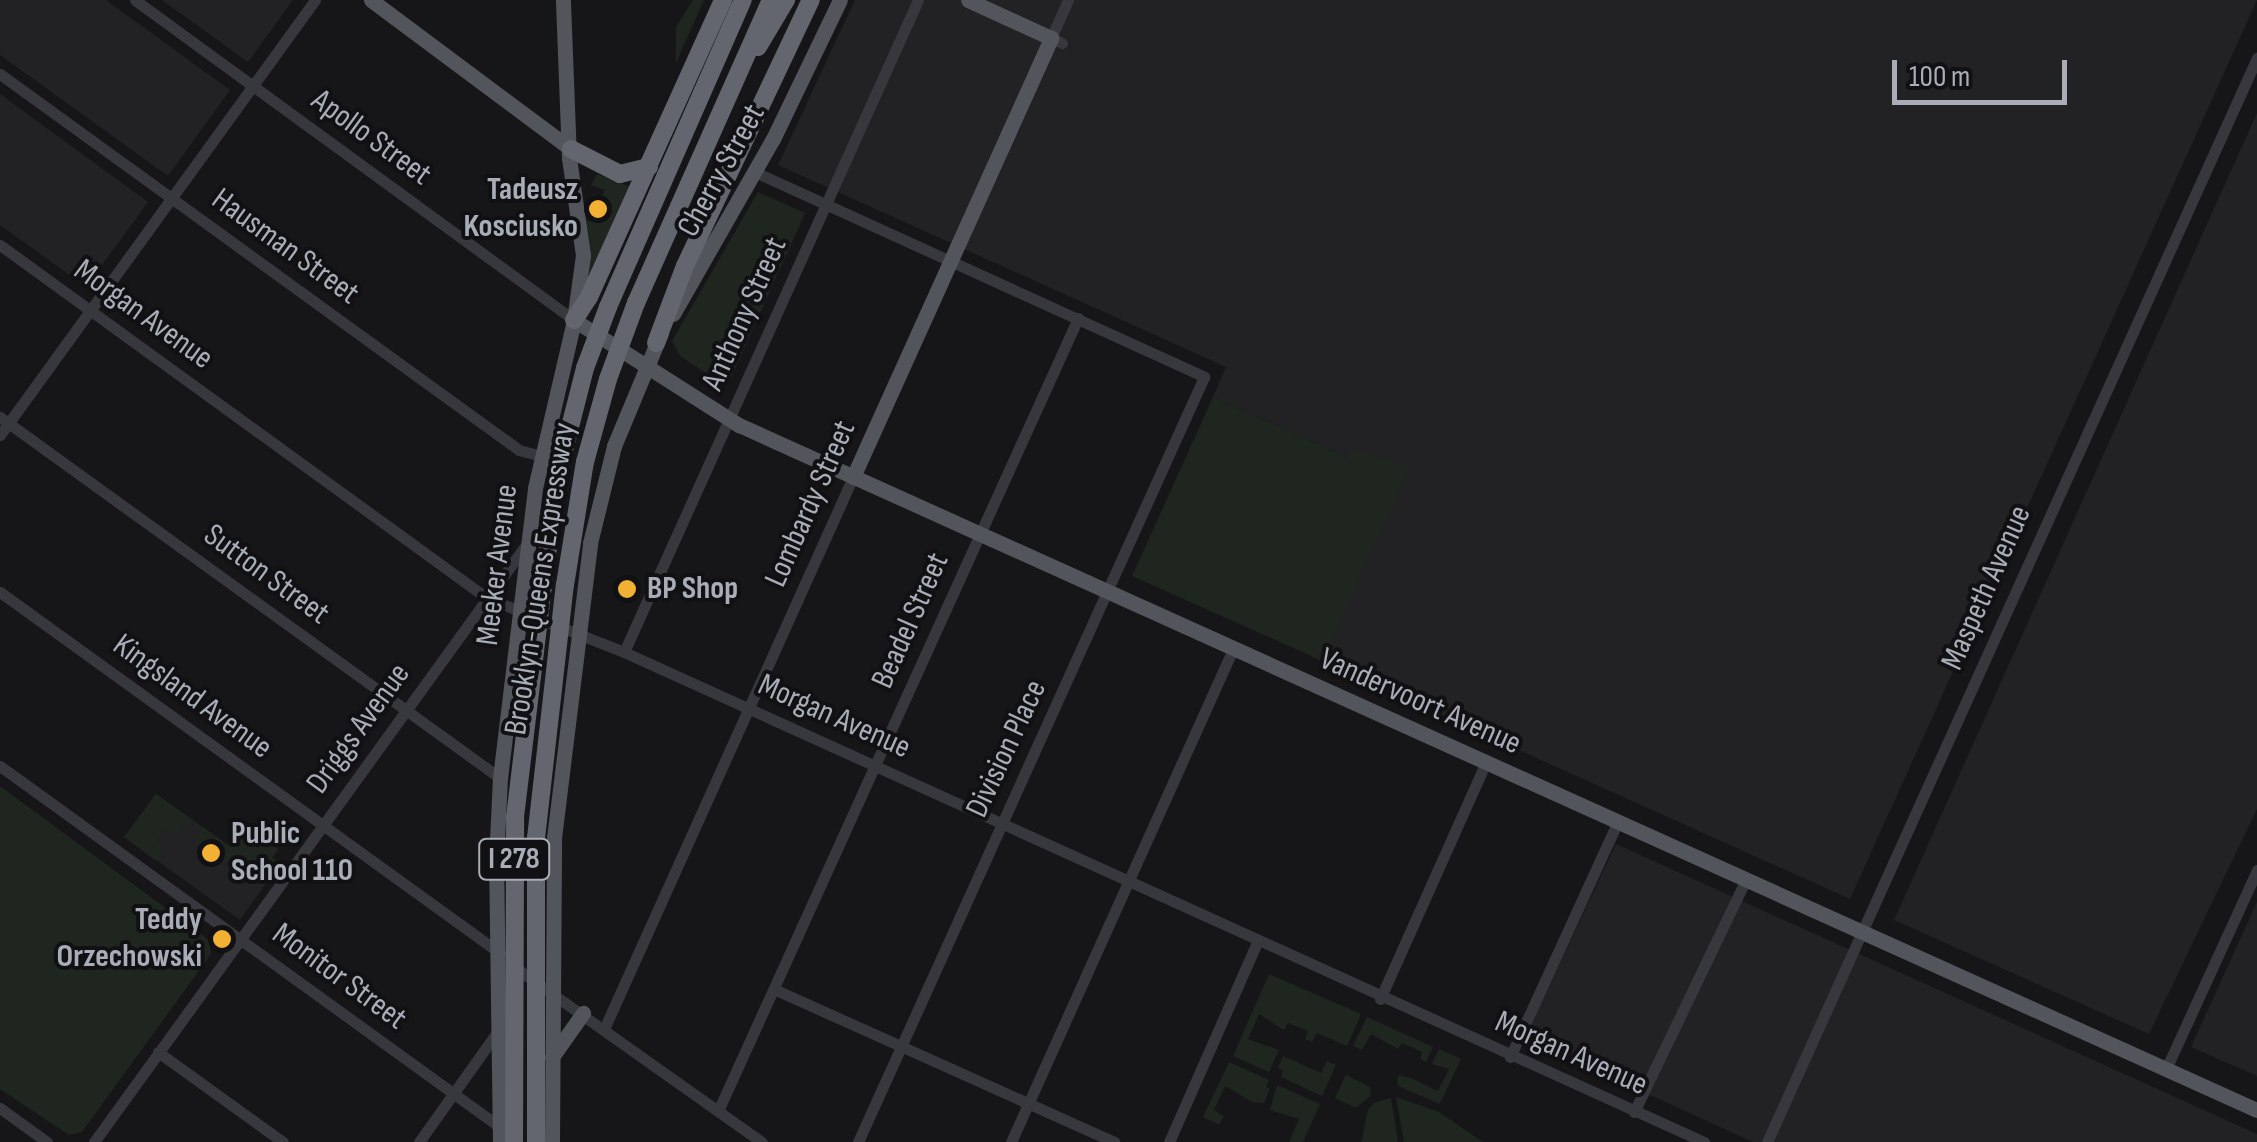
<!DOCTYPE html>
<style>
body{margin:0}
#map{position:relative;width:2257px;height:1142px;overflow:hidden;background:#161618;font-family:"Sofia Sans Condensed",sans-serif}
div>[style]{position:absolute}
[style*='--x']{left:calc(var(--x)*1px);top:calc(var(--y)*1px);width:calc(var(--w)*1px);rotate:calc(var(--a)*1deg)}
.built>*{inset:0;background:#222225}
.green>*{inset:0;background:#1e261f}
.minor>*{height:11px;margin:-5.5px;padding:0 5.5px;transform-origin:5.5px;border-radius:5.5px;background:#37383d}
.major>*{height:15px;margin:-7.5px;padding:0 7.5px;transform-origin:7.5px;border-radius:7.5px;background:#53555c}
.highway>*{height:18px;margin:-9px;padding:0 9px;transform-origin:9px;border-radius:9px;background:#63666e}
.highway-bridge>*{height:18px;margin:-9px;padding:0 9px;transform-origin:9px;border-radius:9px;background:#63666e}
.dots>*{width:28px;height:28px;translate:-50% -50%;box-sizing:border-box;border:5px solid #111113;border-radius:50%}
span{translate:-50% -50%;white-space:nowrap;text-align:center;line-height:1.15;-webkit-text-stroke:8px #111113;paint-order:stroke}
.shield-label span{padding:2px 8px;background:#111113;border:2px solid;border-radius:8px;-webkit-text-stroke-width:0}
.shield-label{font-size:30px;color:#a8adb8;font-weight:700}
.street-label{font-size:32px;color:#a8adb8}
.poi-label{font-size:32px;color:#a8adb8;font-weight:700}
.right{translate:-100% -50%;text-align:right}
.left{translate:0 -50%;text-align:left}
.scale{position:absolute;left:1892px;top:60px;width:175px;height:45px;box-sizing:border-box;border:5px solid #a8adb8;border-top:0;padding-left:12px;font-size:30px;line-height:35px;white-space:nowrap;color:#a8adb8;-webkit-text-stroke:8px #111113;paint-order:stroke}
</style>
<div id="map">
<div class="built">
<i style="clip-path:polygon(0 0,106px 0,230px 90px,168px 176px,0 55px)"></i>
<i style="clip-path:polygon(162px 0,293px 0,248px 62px)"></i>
<i style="clip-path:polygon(855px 0,2257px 0,1850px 899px,1312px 657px,1392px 477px,1213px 397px,1226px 367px,778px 165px)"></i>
<i style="clip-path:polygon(0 94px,148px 202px,86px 287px,0 225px)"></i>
<i style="clip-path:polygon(2257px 113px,2257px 809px,2149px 1034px,1894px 920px)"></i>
<i style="clip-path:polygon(156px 794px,231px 847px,246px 826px,278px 849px,272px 858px,280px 863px,240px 920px,124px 837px)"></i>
<i style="clip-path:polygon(1616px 844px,2257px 1134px,2257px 1142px,1753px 1142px,1525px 1038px)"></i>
<i style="clip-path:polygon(2257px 902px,2257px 1076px,2191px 1047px)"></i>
</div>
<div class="green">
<i style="clip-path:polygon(693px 0,704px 0,676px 63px,676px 27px)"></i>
<i style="clip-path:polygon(597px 174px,631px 187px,589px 284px,585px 282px,585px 220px,600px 223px,604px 216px,595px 212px,599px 205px,590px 201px,593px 194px,601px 197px,605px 190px,591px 185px)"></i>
<i style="clip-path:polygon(758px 192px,805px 213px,730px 380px,722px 384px,680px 356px,672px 341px)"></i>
<i style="clip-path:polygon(1213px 397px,1347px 457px,1352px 449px,1410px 467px,1325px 654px,1319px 652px,1316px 658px,1132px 576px)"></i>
<i style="clip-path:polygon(0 786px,209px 940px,211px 954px,82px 1132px,69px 1135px,0 1089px)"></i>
<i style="clip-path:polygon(156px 794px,193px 820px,174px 835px,165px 829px,156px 841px,165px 848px,156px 861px,124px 837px)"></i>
<i style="clip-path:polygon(246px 826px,278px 849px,272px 858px,280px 863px,264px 886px,257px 881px,268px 867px,259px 860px,246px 878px,233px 869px,236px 865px,195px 841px,203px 827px,231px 847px)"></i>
<i style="clip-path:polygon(1269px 974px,1361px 1014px,1347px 1046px,1317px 1033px,1312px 1042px,1305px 1039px,1308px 1031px,1288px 1023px,1284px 1030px,1259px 1014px,1248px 1039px,1279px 1050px,1269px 1072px,1233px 1056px)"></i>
<i style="clip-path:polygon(1367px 1017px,1433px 1047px,1426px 1062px,1420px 1059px,1422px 1052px,1402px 1043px,1398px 1049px,1371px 1034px,1362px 1050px,1353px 1046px)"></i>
<i style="clip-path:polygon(1439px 1049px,1461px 1059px,1440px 1104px,1398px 1086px,1397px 1079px,1399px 1075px,1413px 1079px,1438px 1091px,1449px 1069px,1432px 1064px)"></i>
<i style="clip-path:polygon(1283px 1056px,1321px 1073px,1327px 1061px,1336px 1065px,1322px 1096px,1281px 1077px,1283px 1071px,1278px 1068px)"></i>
<i style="clip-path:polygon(1229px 1062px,1269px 1080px,1266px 1087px,1270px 1089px,1264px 1103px,1252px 1102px,1225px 1086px,1214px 1110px,1224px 1116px,1219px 1125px,1203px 1117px)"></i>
<i style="clip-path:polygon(1346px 1075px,1370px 1087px,1371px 1095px,1356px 1108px,1335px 1098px)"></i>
<i style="clip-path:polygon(1277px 1085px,1320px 1104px,1303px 1142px,1289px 1142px,1299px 1119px,1270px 1110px)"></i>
<i style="clip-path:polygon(1396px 1097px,1439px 1112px,1483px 1142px,1404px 1142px)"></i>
<i style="clip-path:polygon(1391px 1098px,1398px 1142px,1361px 1142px,1368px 1110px,1374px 1103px)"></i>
</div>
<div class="minor">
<i style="--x:135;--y:0;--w:543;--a:36.09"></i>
<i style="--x:1062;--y:43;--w:12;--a:-156"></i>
<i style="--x:1051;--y:38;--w:42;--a:-65.9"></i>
<i style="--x:0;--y:74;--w:641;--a:35.92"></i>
<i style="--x:519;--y:450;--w:23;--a:15"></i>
<i style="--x:755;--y:172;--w:494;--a:24.5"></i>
<i style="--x:1204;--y:377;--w:840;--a:114.34"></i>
<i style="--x:0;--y:245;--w:601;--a:35.94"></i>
<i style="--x:487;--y:598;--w:147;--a:21.5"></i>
<i style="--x:624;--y:652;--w:1186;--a:24.4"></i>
<i style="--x:0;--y:417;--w:617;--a:35.83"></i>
<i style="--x:0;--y:435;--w:537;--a:-54.09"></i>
<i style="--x:0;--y:592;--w:617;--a:35.83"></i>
<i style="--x:624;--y:652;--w:715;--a:-65.73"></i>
<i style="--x:0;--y:766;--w:617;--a:35.83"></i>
<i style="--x:513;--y:966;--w:305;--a:35.3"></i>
<i style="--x:776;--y:990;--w:371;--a:24.2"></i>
<i style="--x:1380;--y:999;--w:260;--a:-65.9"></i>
<i style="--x:604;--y:1029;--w:606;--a:-65.72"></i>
<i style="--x:158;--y:1052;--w:154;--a:35.8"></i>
<i style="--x:1510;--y:1057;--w:260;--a:-65.4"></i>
<i style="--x:2166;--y:1069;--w:219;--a:-65.4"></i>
<i style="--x:0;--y:1108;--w:58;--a:35.9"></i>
<i style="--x:718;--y:1111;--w:871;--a:-65.58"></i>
<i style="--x:1634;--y:1112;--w:259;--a:-64.3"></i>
<i style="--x:94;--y:1142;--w:741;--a:-54.12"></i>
<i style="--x:419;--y:1142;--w:136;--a:-54.6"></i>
<i style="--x:1011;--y:1142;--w:541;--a:-65.76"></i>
<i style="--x:1169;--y:1142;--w:221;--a:-66.2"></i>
<i style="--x:1767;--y:1142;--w:1190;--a:-65.68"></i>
</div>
<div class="major">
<i style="--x:371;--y:0;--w:249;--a:36.7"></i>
<i style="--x:673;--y:314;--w:202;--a:-60.3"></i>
<i style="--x:773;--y:139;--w:154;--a:-64.3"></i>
<i style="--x:574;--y:320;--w:196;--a:32.5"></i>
<i style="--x:739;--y:425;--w:1665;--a:24.29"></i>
<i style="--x:853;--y:477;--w:482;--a:-65.7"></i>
<i style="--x:1051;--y:38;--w:91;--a:-155.4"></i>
<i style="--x:552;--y:1057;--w:54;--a:-54.8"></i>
<i style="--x:500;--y:1142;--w:280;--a:-90.8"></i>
<i style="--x:496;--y:862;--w:84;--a:-87.3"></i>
<i style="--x:500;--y:778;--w:292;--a:-83.1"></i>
<i style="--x:535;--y:488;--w:172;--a:-76.9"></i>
<i style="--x:574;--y:320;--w:66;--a:-82.1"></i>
<i style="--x:583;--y:255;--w:98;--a:-98.2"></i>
<i style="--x:569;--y:158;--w:158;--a:-92.2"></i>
<i style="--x:552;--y:1142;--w:304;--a:-89.6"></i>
<i style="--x:554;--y:838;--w:297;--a:-83"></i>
<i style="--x:590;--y:543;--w:100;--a:-76.1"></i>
<i style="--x:614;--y:446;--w:122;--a:-67.4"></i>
</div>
<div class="highway">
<i style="--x:758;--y:47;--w:55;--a:-59.2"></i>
<i style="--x:571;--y:149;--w:55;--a:27"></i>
<i style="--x:620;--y:174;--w:30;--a:-14"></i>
<i style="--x:636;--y:303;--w:332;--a:-66"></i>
<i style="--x:608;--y:307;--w:335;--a:-66.3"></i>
<i style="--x:574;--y:320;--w:27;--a:-57"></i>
<i style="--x:589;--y:297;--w:326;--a:-65.7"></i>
<i style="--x:656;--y:343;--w:82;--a:-69.4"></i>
<i style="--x:685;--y:266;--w:294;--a:-64.7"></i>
<i style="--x:544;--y:577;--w:104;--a:-82.3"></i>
<i style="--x:558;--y:474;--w:109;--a:-75.7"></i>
<i style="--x:565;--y:585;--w:125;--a:-80.8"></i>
<i style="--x:585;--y:462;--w:86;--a:-74.5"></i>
</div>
<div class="highway-bridge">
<i style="--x:585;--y:368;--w:65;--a:-69.3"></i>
<i style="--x:608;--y:379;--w:81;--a:-69.8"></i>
<i style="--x:514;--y:1142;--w:325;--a:-89.8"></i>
<i style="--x:515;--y:817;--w:242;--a:-83.1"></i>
<i style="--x:536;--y:1142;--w:304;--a:-90"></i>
<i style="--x:536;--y:838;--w:255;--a:-83.5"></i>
</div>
<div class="dots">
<i style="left:598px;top:209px;background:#f2b134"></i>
<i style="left:627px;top:589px;background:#f2b134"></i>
<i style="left:211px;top:853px;background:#f2b134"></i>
<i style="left:222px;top:939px;background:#f2b134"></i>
</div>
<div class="shield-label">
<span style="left:514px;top:859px">I 278</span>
</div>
<div class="street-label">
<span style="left:371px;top:138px;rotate:36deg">Apollo Street</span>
<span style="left:722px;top:171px;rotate:-61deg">Cherry Street</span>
<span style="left:285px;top:247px;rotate:36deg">Hausman Street</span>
<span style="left:745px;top:314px;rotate:-66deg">Anthony Street</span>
<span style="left:143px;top:315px;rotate:36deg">Morgan Avenue</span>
<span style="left:811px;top:504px;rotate:-66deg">Lombardy Street</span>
<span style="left:498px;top:565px;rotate:-83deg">Meeker Avenue</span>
<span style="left:266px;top:575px;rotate:36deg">Sutton Street</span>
<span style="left:541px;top:579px;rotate:-81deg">Brooklyn-Queens Expressway</span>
<span style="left:1987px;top:588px;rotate:-66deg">Maspeth Avenue</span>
<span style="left:911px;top:621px;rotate:-66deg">Beadel Street</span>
<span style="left:192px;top:697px;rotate:36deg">Kingsland Avenue</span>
<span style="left:1420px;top:702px;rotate:24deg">Vandervoort Avenue</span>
<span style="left:834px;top:717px;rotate:24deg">Morgan Avenue</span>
<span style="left:359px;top:729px;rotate:-54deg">Driggs Avenue</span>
<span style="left:1007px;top:749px;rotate:-65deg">Division Place</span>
<span style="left:339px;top:977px;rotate:36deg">Monitor Street</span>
<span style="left:1571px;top:1054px;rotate:24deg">Morgan Avenue</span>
</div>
<div class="poi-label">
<span class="right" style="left:578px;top:209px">Tadeusz<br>Kosciusko</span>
<span class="left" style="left:647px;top:589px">BP Shop</span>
<span class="left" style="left:231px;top:853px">Public<br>School 110</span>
<span class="right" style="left:202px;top:939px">Teddy<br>Orzechowski</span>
</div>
<div class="scale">100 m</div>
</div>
